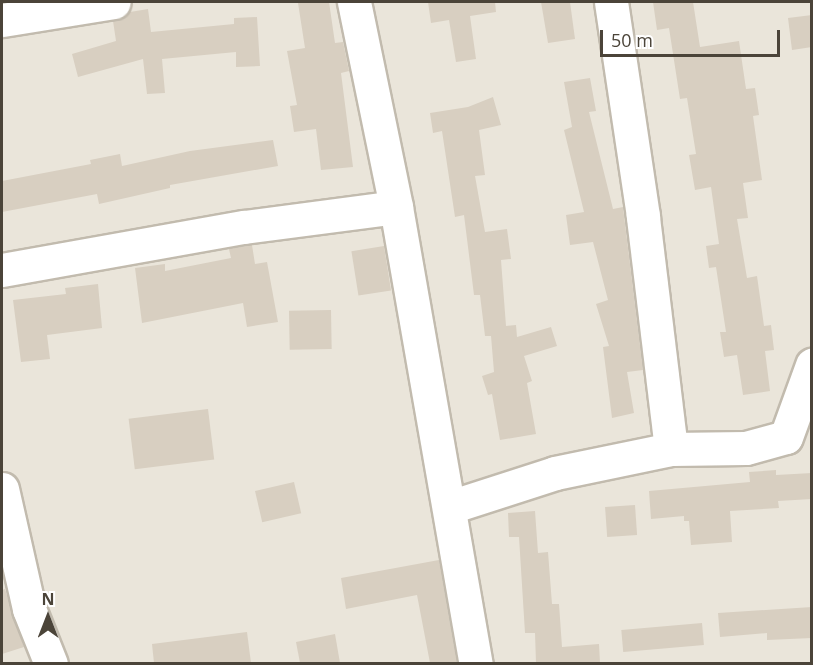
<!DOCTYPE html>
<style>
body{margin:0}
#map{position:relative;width:813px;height:665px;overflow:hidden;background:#f6f3ec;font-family:"Open Sans",sans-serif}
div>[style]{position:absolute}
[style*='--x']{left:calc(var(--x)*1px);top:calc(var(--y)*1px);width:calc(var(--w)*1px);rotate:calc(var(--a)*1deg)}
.residential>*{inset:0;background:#eae5da;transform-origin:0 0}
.building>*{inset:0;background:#d8cfc1;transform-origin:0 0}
.roads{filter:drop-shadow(2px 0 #c2bbae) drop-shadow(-2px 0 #c2bbae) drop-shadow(0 2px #c2bbae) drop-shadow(0 -2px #c2bbae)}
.minor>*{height:33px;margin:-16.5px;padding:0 16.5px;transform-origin:16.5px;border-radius:16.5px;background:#fff}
span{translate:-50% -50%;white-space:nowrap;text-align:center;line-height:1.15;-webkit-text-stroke:6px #fff;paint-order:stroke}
.frame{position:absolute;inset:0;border:3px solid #4b4439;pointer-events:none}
.north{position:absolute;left:18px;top:587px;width:60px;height:60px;-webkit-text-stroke:4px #fff;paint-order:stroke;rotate:0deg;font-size:16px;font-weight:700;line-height:24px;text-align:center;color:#4b4439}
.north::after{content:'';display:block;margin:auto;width:21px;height:27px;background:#4b4439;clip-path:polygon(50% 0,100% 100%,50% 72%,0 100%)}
.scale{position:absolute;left:600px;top:30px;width:180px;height:27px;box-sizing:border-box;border:3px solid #4b4439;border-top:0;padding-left:8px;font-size:18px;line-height:21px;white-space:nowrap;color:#4b4439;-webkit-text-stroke:4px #fff;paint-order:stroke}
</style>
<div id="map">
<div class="residential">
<i style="left:2px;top:2px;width:809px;height:661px"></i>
</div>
<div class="building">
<i style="clip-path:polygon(329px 2px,335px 43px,343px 42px,349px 71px,341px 73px,353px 167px,321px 170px,316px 129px,294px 132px,290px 106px,297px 105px,287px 51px,305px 48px,298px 3px)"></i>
<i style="clip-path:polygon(428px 2px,495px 2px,496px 12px,470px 16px,476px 59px,456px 62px,449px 20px,431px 23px)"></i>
<i style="clip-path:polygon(541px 2px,570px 2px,575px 39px,548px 43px)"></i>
<i style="clip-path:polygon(653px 2px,693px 2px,700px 47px,739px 41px,746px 89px,755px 88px,759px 115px,753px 116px,762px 180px,743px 183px,748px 218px,737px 219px,747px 278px,757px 276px,764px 326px,771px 325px,774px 350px,765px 351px,770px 391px,743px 395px,737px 355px,724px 357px,720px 332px,726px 332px,716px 267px,709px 268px,706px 246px,719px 244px,711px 187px,695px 190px,689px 155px,696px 154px,687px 98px,680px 99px,669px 28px,657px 30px)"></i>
<i style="clip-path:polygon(148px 9px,151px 32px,234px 24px,234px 18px,257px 17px,260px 66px,236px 67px,236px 52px,162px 59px,165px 93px,147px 94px,143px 59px,78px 77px,72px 54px,116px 41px,113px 21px,130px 12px)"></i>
<i style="clip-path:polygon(812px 15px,812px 47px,792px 50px,788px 18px)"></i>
<i style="clip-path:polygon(590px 78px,596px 111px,589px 112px,613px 209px,623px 207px,643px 370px,627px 372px,634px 413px,612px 418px,603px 347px,609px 346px,596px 304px,608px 300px,593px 242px,570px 245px,566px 215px,584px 212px,564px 130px,572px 127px,564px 82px)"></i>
<i style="clip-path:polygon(493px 97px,501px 125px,479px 130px,485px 175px,475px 176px,485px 232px,507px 229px,511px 259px,501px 260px,506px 326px,516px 325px,517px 337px,551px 327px,557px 346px,524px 356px,532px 381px,527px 383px,536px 434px,500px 440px,492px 394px,488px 395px,482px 376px,494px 372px,491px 336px,485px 336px,480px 295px,474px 295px,464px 215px,455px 217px,442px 131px,433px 133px,430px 113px,468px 107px)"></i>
<i style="clip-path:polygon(273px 140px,278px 166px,170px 185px,170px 188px,99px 204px,97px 194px,2px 212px,2px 181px,91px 164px,90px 160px,120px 154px,122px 166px,190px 151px)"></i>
<i style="clip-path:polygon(252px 245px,255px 264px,267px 262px,278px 322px,247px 327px,243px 303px,142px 323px,135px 268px,165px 264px,165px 271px,231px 258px,229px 249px)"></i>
<i style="left:384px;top:246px;width:45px;height:33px;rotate:81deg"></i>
<i style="clip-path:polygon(98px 284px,102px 328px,47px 335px,50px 359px,21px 362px,13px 300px,66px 294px,65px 288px)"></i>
<i style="left:331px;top:310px;width:39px;height:42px;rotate:89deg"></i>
<i style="left:208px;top:409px;width:51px;height:80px;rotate:83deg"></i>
<i style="clip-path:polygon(776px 470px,776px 475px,812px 473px,812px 499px,778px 501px,779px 508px,730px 511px,732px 542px,691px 545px,689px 521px,684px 521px,684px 516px,651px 519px,649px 491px,750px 482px,749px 472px)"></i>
<i style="left:294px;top:482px;width:32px;height:40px;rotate:77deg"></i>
<i style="left:635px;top:505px;width:30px;height:30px;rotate:86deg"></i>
<i style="clip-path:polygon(535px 511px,538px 553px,548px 552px,552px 604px,559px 604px,562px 647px,599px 644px,600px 663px,536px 663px,535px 633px,525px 633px,519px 537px,509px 537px,508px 513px)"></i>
<i style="clip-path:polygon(439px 560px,457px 663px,430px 663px,417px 595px,346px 609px,341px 578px)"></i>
<i style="clip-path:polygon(5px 589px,24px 647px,2px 654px,2px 590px)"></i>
<i style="clip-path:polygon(812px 607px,812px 638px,767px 640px,767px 633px,720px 637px,718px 613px)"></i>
<i style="left:702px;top:623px;width:22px;height:81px;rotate:85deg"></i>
<i style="clip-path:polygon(247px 632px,251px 663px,154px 663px,152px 644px)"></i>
<i style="clip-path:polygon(335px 634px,340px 663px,300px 663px,296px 642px)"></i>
</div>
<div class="roads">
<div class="minor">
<i style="--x:354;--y:2;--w:209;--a:78.4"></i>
<i style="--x:396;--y:207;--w:464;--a:80.1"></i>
<i style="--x:2;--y:20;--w:113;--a:-9.1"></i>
<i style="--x:2;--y:270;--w:246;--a:-10.1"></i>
<i style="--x:244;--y:227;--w:153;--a:-7.5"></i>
<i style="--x:671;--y:449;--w:75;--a:-0.8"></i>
<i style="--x:746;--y:448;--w:41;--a:-15.4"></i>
<i style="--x:786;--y:437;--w:77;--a:-70.1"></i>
<i style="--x:2;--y:489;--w:123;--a:77.3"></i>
<i style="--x:29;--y:609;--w:59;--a:68.2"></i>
<i style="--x:450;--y:507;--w:110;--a:-17.9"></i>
<i style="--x:555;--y:473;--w:118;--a:-11.7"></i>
<i style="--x:671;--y:449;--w:235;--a:-96.9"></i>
<i style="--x:643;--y:216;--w:216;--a:-98.5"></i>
</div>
</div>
<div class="frame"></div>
<div class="north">N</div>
<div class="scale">50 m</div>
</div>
